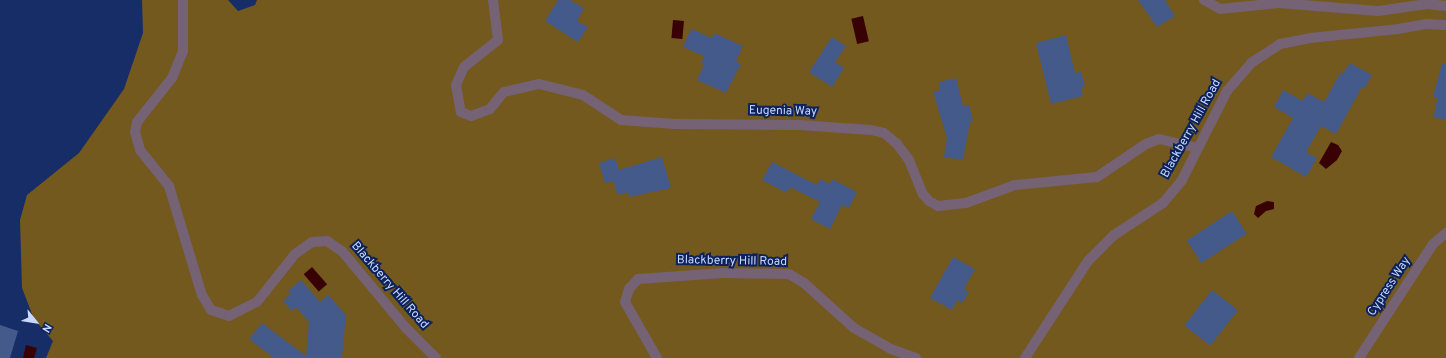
<!DOCTYPE html>
<style>
body{margin:0}
#map{position:relative;width:1446px;height:358px;overflow:hidden;background:#162d68;font-family:Overpass,sans-serif}
div>[style]{position:absolute}
[style*='--x']{left:calc(var(--x)*1px);top:calc(var(--y)*1px);width:calc(var(--w)*1px);rotate:calc(var(--a)*1deg)}
.forest>*{inset:0;background:#73591d}
.water>*{inset:0;background:#380205;transform-origin:0 0}
.building>*{inset:0;background:#445a8b;transform-origin:0 0}
.minor>*{height:10px;margin:-5px;padding:0 5px;transform-origin:5px;border-radius:5px;background:#756275}
span{translate:-50% -50%;white-space:nowrap;text-align:center;line-height:1.15;-webkit-text-stroke:4px #0d225c;paint-order:stroke}
.street-label{font-size:12px;color:#c7d8fc}
.north{position:absolute;left:16px;top:302px;width:40px;height:40px;-webkit-text-stroke:3px #0d225c;paint-order:stroke;rotate:120deg;font-size:11px;font-weight:700;line-height:16px;text-align:center;color:#c7d8fc}
.north::after{content:'';display:block;margin:auto;width:14px;height:18px;background:#c7d8fc;clip-path:polygon(50% 0,100% 100%,50% 72%,0 100%)}
</style>
<div id="map">
<div class="forest">
<i style="clip-path:polygon(142px 0,228px 0,238px 11px,255px 5px,257px 0,1446px 0,1446px 358px,46px 358px,53px 341px,34px 319px,22px 288px,20px 220px,27px 195px,79px 153px,124px 89px,143px 33px)"></i>
</div>
<div class="water">
<i style="left:863px;top:16px;width:26px;height:12px;rotate:77deg"></i>
<i style="left:673px;top:20px;width:11px;height:18px;rotate:5deg"></i>
<i style="clip-path:polygon(1331px 142px,1338px 145px,1342px 151px,1337px 160px,1326px 169px,1319px 163px)"></i>
<i style="clip-path:polygon(1267px 201px,1274px 202px,1274px 209px,1266px 211px,1258px 218px,1254px 214px,1256px 206px)"></i>
<i style="left:312px;top:267px;width:23px;height:11px;rotate:49deg"></i>
<i style="clip-path:polygon(26px 345px,37px 348px,34px 358px,23px 358px)"></i>
</div>
<div class="building">
<i style="clip-path:polygon(558px 0,570px 0,584px 8px,577px 21px,588px 27px,578px 42px,545px 21px)"></i>
<i style="clip-path:polygon(1138px 0,1165px 0,1175px 16px,1157px 27px)"></i>
<i style="clip-path:polygon(691px 29px,712px 38px,714px 33px,743px 46px,736px 61px,741px 64px,726px 93px,697px 80px,704px 65px,701px 64px,704px 56px,683px 47px)"></i>
<i style="clip-path:polygon(1066px 35px,1075px 73px,1081px 72px,1085px 86px,1081px 87px,1083px 96px,1051px 104px,1036px 43px)"></i>
<i style="clip-path:polygon(832px 37px,846px 46px,835px 62px,844px 68px,832px 87px,809px 72px)"></i>
<i style="clip-path:polygon(1350px 63px,1372px 75px,1365px 88px,1362px 87px,1336px 134px,1321px 126px,1306px 152px,1317px 158px,1306px 177px,1271px 157px,1293px 118px,1274px 107px,1283px 90px,1303px 101px,1307px 93px,1324px 102px,1341px 72px,1343px 74px)"></i>
<i style="clip-path:polygon(1442px 63px,1446px 64px,1446px 120px,1433px 117px,1438px 98px,1433px 97px)"></i>
<i style="clip-path:polygon(956px 78px,963px 106px,969px 105px,973px 121px,970px 122px,963px 160px,944px 157px,947px 138px,933px 92px,940px 90px,939px 82px)"></i>
<i style="clip-path:polygon(662px 157px,671px 188px,629px 197px,628px 192px,618px 195px,613px 181px,605px 183px,599px 163px,615px 158px,619px 170px)"></i>
<i style="clip-path:polygon(772px 162px,817px 185px,820px 179px,830px 184px,832px 179px,857px 192px,849px 208px,842px 205px,830px 229px,811px 219px,820px 202px,790px 187px,787px 193px,762px 180px)"></i>
<i style="left:1232px;top:211px;width:27px;height:54px;rotate:57deg"></i>
<i style="clip-path:polygon(953px 257px,975px 269px,964px 289px,969px 292px,962px 303px,957px 300px,952px 310px,930px 298px)"></i>
<i style="clip-path:polygon(301px 280px,320px 302px,328px 295px,346px 315px,342px 358px,274px 358px,249px 339px,262px 323px,306px 356px,309px 322px,296px 307px,292px 311px,283px 301px,291px 294px,288px 291px)"></i>
<i style="left:1212px;top:290px;width:33px;height:45px;rotate:38deg"></i>
<i style="clip-path:polygon(0 325px,18px 331px,10px 358px,0 358px)"></i>
</div>
<div class="minor">
<i style="--x:183;--y:0;--w:51;--a:90"></i>
<i style="--x:183;--y:51;--w:29;--a:112"></i>
<i style="--x:172;--y:78;--w:56;--a:128.5"></i>
<i style="--x:137;--y:122;--w:10;--a:101"></i>
<i style="--x:135;--y:132;--w:19;--a:74"></i>
<i style="--x:140;--y:150;--w:46;--a:51.1"></i>
<i style="--x:169;--y:186;--w:114;--a:73.2"></i>
<i style="--x:202;--y:295;--w:17;--a:59"></i>
<i style="--x:211;--y:310;--w:19;--a:18"></i>
<i style="--x:229;--y:316;--w:31;--a:-27"></i>
<i style="--x:257;--y:302;--w:61;--a:-51.6"></i>
<i style="--x:295;--y:254;--w:21;--a:-35"></i>
<i style="--x:312;--y:242;--w:15;--a:-4"></i>
<i style="--x:327;--y:241;--w:18;--a:34"></i>
<i style="--x:342;--y:251;--w:99;--a:50.3"></i>
<i style="--x:405;--y:327;--w:44;--a:45"></i>
<i style="--x:493;--y:0;--w:40;--a:82.9"></i>
<i style="--x:498;--y:40;--w:43;--a:141.5"></i>
<i style="--x:464;--y:67;--w:20;--a:114"></i>
<i style="--x:456;--y:85;--w:27;--a:80"></i>
<i style="--x:461;--y:112;--w:11;--a:22"></i>
<i style="--x:471;--y:116;--w:20;--a:-20"></i>
<i style="--x:490;--y:109;--w:22;--a:-51"></i>
<i style="--x:504;--y:92;--w:36;--a:-13"></i>
<i style="--x:539;--y:84;--w:45;--a:14"></i>
<i style="--x:583;--y:95;--w:45;--a:33.3"></i>
<i style="--x:621;--y:120;--w:54;--a:4.2"></i>
<i style="--x:675;--y:124;--w:125;--a:0.5"></i>
<i style="--x:800;--y:125;--w:71;--a:4"></i>
<i style="--x:871;--y:130;--w:13;--a:13"></i>
<i style="--x:884;--y:133;--w:17;--a:40"></i>
<i style="--x:897;--y:144;--w:20;--a:53"></i>
<i style="--x:909;--y:160;--w:37;--a:68"></i>
<i style="--x:923;--y:194;--w:9;--a:49"></i>
<i style="--x:929;--y:201;--w:10;--a:29"></i>
<i style="--x:938;--y:206;--w:28;--a:-6"></i>
<i style="--x:966;--y:203;--w:52;--a:-20.2"></i>
<i style="--x:1015;--y:185;--w:82;--a:-5.6"></i>
<i style="--x:1097;--y:177;--w:59;--a:-34"></i>
<i style="--x:1146;--y:144;--w:14;--a:-21"></i>
<i style="--x:1159;--y:139;--w:40;--a:13"></i>
<i style="--x:1204;--y:0;--w:18;--a:29"></i>
<i style="--x:1220;--y:9;--w:59;--a:-5.8"></i>
<i style="--x:1279;--y:3;--w:99;--a:4.6"></i>
<i style="--x:1378;--y:11;--w:49;--a:-8.1"></i>
<i style="--x:1427;--y:4;--w:19;--a:6"></i>
<i style="--x:657;--y:358;--w:64;--a:-119.7"></i>
<i style="--x:625;--y:302;--w:14;--a:-73"></i>
<i style="--x:629;--y:289;--w:13;--a:-48"></i>
<i style="--x:638;--y:279;--w:86;--a:-4"></i>
<i style="--x:724;--y:273;--w:65;--a:0.9"></i>
<i style="--x:789;--y:274;--w:17;--a:31"></i>
<i style="--x:804;--y:283;--w:67;--a:42"></i>
<i style="--x:854;--y:328;--w:43;--a:29.6"></i>
<i style="--x:891;--y:349;--w:27;--a:20"></i>
<i style="--x:1025;--y:358;--w:116;--a:-57"></i>
<i style="--x:1088;--y:261;--w:37;--a:-45"></i>
<i style="--x:1114;--y:235;--w:59;--a:-33.1"></i>
<i style="--x:1163;--y:203;--w:30;--a:-50"></i>
<i style="--x:1182;--y:180;--w:100;--a:-63.2"></i>
<i style="--x:1227;--y:91;--w:37;--a:-49"></i>
<i style="--x:1251;--y:63;--w:35;--a:-33"></i>
<i style="--x:1280;--y:44;--w:31;--a:-11"></i>
<i style="--x:1310;--y:38;--w:88;--a:-5.8"></i>
<i style="--x:1398;--y:29;--w:28;--a:-10"></i>
<i style="--x:1426;--y:24;--w:20;--a:3"></i>
<i style="--x:1359;--y:358;--w:136;--a:-57"></i>
<i style="--x:1433;--y:244;--w:17;--a:-40"></i>
</div>
<div class="street-label">
<span style="left:783px;top:112px;rotate:1deg">Eugenia Way</span>
<span style="left:1192px;top:129px;rotate:-61deg">Blackberry Hill Road</span>
<span style="left:732px;top:262px;rotate:1deg">Blackberry Hill Road</span>
<span style="left:389px;top:286px;rotate:49deg">Blackberry Hill Road</span>
<span style="left:1390px;top:287px;rotate:-57deg">Cypress Way</span>
</div>
<div class="north">N</div>
</div>
